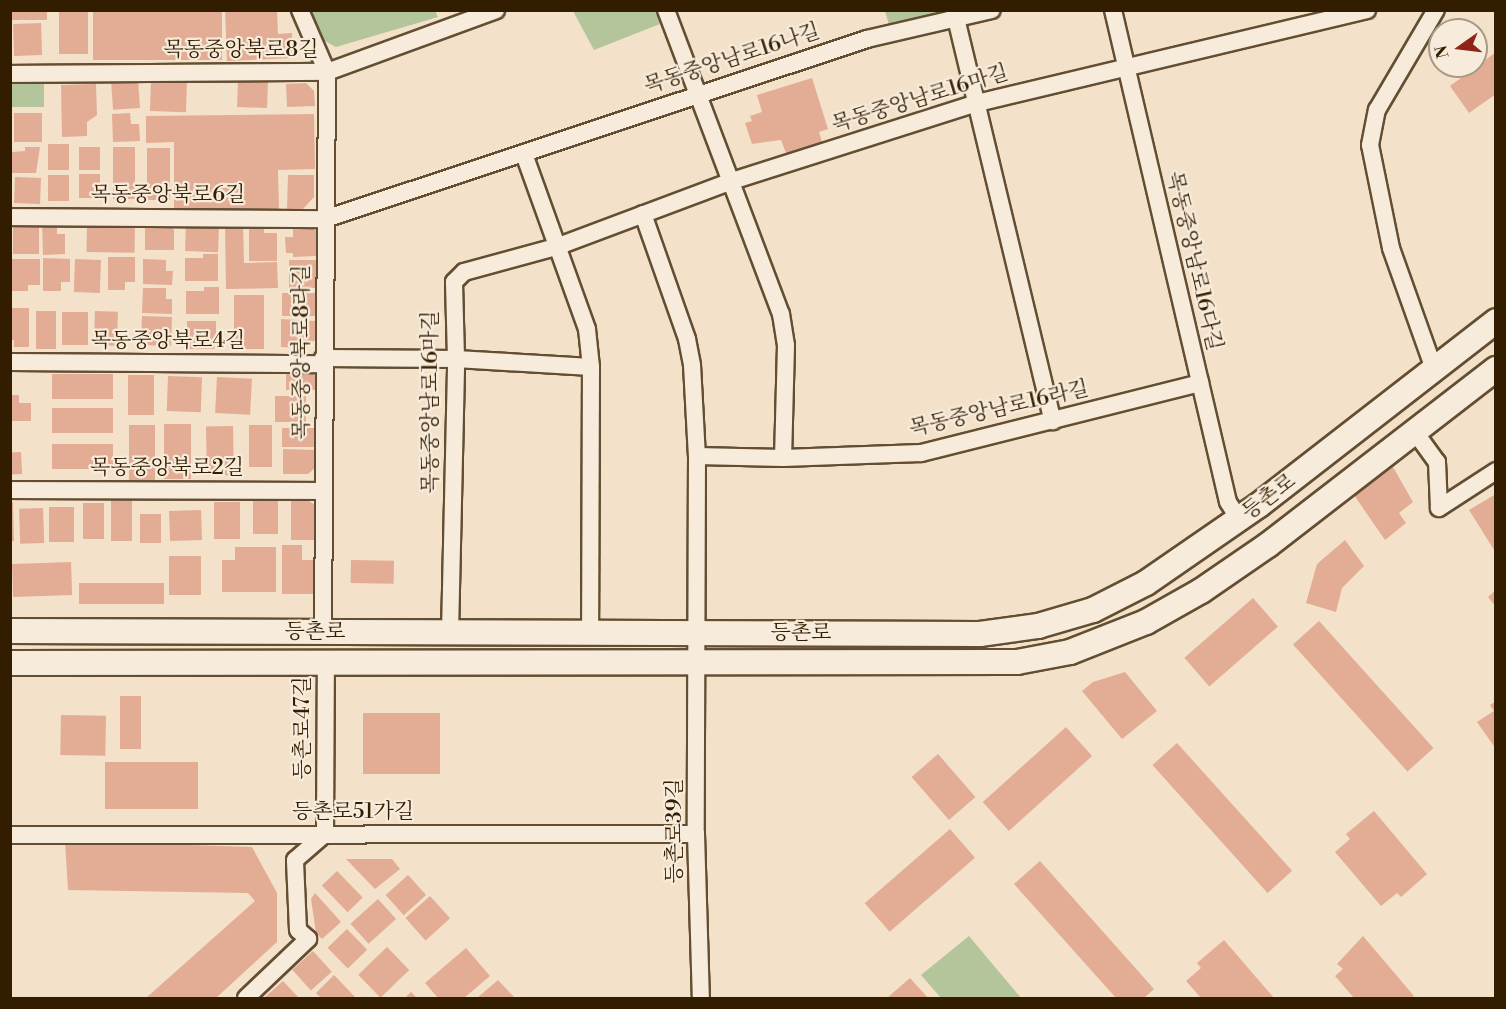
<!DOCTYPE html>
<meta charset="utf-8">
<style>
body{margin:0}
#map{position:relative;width:1506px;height:1009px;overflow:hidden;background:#f3e1c9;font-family:"Libre Bodoni","Noto Serif KR",serif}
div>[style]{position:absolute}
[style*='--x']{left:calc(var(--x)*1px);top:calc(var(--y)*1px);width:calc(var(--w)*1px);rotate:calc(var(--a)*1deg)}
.green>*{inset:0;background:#b4c49b;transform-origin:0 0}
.building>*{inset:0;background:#e3ac95;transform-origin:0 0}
.roads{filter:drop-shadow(2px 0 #634e32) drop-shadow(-2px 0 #634e32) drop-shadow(0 2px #634e32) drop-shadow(0 -2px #634e32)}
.street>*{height:16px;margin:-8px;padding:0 8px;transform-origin:8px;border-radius:8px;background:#f7ecdc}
.secondary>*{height:24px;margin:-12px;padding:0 12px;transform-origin:12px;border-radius:12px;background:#f7ecdc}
span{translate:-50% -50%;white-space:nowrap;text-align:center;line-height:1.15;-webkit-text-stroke:4.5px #f7ecdc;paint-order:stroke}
.street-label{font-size:21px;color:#331d00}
.frame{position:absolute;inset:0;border:12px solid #331d00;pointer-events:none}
.north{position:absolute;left:1428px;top:18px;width:60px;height:60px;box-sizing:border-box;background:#f7ecdc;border:2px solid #a99984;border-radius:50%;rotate:256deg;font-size:16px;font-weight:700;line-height:24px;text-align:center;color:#331d00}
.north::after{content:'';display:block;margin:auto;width:21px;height:27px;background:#8f2418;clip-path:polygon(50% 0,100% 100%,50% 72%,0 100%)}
</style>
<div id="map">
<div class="green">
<i style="clip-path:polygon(310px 11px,435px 11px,438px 17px,336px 47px,323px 40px)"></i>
<i style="clip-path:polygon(573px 11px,661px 11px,665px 22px,594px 50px)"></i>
<i style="clip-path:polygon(885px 11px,946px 11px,947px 13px,890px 28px)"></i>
<i style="left:44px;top:80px;width:27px;height:34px;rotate:90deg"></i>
<i style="clip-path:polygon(969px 936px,1021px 998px,941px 998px,921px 975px)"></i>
</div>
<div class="building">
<i style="left:11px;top:10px;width:36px;height:10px"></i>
<i style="left:59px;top:10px;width:29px;height:44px"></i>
<i style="left:93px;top:10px;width:129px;height:50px"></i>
<i style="clip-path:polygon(225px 10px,277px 10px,278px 34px,292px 33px,293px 58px,227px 61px)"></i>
<i style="left:41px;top:23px;width:32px;height:28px;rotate:88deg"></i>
<i style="clip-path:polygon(1496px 52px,1496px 94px,1469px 113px,1450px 86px)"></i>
<i style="clip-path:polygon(812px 78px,828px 129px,819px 132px,822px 142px,786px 153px,781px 140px,752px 144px,745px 123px,752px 121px,750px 116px,762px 112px,757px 95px)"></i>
<i style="left:138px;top:79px;width:29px;height:27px;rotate:86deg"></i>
<i style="left:151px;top:80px;width:36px;height:31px;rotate:2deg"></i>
<i style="left:238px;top:80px;width:30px;height:27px;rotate:2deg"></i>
<i style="clip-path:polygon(306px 83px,314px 91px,315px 106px,287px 107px,286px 84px)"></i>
<i style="clip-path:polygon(96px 84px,97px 115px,87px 122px,87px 136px,62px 137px,61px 85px)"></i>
<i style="left:14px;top:113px;width:28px;height:29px"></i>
<i style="clip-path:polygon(130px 113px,131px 124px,139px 124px,140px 141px,113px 142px,112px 114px)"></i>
<i style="clip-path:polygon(314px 114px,315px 169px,278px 170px,279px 209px,174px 210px,174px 142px,146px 143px,146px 116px)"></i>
<i style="left:48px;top:144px;width:21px;height:26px"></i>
<i style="clip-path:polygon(25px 147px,40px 147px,36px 173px,12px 173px,12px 152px,25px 151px)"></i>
<i style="left:79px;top:147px;width:21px;height:23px"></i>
<i style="left:113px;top:147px;width:22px;height:52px"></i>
<i style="left:147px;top:148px;width:23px;height:52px"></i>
<i style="left:79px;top:174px;width:21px;height:24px"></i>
<i style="left:48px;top:175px;width:21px;height:26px"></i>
<i style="clip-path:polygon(288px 175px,314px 175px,314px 197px,303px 209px,287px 209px)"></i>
<i style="left:15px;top:177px;width:26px;height:26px;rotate:2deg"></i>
<i style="clip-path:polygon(42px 223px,57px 223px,57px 234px,65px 234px,65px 254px,43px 255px)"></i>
<i style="clip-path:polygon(169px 223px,174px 230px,174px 250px,145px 250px,145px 224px)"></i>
<i style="clip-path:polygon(249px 223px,264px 223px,264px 233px,277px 233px,277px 261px,249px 261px)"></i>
<i style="clip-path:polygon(306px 223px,316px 231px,316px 256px,293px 257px,293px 253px,286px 253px,285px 237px,293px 237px,293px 224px)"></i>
<i style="left:87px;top:224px;width:48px;height:28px;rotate:1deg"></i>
<i style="left:186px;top:224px;width:33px;height:27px;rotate:2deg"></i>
<i style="clip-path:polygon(225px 224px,243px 224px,244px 263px,277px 262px,278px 288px,226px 289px)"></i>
<i style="left:13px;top:226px;width:26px;height:28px"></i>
<i style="clip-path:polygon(203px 254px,218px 254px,218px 281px,185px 281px,185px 258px,203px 258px)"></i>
<i style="clip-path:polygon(108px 257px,135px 257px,135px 282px,125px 282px,125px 290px,108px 290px)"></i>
<i style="clip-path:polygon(43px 258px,70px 259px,70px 282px,61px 282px,61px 291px,43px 291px)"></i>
<i style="clip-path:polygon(10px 259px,40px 259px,40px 285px,28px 285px,28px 291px,10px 291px)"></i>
<i style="left:75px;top:259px;width:26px;height:33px;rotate:2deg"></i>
<i style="clip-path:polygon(143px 259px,166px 260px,166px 271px,173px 271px,172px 285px,143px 284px)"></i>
<i style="left:289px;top:260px;width:28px;height:28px"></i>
<i style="clip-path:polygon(204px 287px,219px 287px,219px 314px,186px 314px,186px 291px,204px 291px)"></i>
<i style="clip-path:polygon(143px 288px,166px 288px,166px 299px,172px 299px,172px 314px,142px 313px)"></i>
<i style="left:282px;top:293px;width:34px;height:23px"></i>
<i style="left:234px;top:295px;width:30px;height:54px"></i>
<i style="clip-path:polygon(10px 308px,29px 308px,29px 347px,14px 347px,14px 340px,10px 340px)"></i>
<i style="left:36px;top:311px;width:20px;height:38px"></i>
<i style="left:95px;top:311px;width:23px;height:34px;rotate:2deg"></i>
<i style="left:62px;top:312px;width:26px;height:33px"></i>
<i style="left:142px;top:316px;width:30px;height:29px;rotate:2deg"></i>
<i style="clip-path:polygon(281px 319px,316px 321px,316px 339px,306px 348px,281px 347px)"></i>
<i style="left:187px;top:321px;width:29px;height:28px"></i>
<i style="clip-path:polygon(286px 369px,310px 370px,316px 377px,316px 390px,286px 390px)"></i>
<i style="left:52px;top:374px;width:61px;height:25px"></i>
<i style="left:128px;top:375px;width:26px;height:40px"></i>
<i style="left:168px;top:376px;width:34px;height:35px;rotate:2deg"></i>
<i style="left:217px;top:377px;width:35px;height:36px;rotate:3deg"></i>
<i style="clip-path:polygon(10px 395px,19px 395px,19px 403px,31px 403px,31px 421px,10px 421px)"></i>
<i style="left:275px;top:396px;width:31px;height:26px"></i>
<i style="left:52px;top:408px;width:61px;height:25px"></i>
<i style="left:164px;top:424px;width:27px;height:55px"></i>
<i style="left:129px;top:425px;width:26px;height:55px"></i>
<i style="left:249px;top:425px;width:23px;height:42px"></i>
<i style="left:233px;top:426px;width:49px;height:27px;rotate:89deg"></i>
<i style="left:282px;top:428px;width:35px;height:19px"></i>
<i style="left:52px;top:444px;width:61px;height:25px"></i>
<i style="clip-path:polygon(283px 449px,316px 450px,316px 467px,308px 474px,283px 474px)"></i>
<i style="left:21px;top:452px;width:22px;height:11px;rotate:87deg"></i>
<i style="clip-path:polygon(1393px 467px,1413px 502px,1399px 513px,1406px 523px,1385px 540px,1354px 495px)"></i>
<i style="clip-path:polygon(1496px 494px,1496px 553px,1469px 510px)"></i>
<i style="clip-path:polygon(291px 498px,306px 499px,315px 505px,314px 540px,291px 540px)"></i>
<i style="left:253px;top:499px;width:25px;height:35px"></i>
<i style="left:111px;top:500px;width:21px;height:41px"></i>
<i style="clip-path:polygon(10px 502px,13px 502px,14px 541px,10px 541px)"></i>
<i style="left:214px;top:502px;width:26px;height:37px"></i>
<i style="left:83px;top:503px;width:21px;height:36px"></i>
<i style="left:49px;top:507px;width:25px;height:35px"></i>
<i style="left:43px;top:508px;width:35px;height:24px;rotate:88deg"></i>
<i style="left:201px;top:510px;width:30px;height:32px;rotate:88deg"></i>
<i style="left:140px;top:514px;width:21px;height:29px"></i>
<i style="clip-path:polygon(1345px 540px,1364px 566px,1342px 588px,1336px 612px,1306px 603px,1317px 564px)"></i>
<i style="clip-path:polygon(282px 545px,302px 545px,302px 560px,314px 560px,314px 594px,282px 594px)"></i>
<i style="clip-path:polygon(235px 547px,276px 547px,276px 592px,222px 592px,222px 560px,235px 560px)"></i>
<i style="left:169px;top:556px;width:32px;height:39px"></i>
<i style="left:351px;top:560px;width:43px;height:23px;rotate:1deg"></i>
<i style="left:71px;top:562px;width:33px;height:59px;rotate:88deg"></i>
<i style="left:164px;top:583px;width:21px;height:85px;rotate:90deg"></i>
<i style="clip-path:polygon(1496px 590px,1496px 607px,1488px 597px)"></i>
<i style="left:1253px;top:598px;width:38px;height:91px;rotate:49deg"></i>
<i style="left:1319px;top:621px;width:171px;height:35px;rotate:48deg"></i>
<i style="clip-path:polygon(1125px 672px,1157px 711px,1122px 739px,1082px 691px,1093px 682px)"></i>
<i style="left:141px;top:696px;width:53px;height:21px;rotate:90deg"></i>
<i style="clip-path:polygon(1496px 701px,1496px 749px,1477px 722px,1494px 711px,1490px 705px)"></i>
<i style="left:363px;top:713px;width:77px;height:61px"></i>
<i style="left:61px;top:715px;width:45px;height:40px;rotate:1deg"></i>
<i style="left:1066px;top:727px;width:39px;height:112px;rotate:48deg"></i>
<i style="left:1177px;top:743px;width:172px;height:33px;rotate:48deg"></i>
<i style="left:938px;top:754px;width:57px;height:35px;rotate:49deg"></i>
<i style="left:105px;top:762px;width:93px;height:47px"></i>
<i style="clip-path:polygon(1374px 811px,1427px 874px,1401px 897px,1397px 893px,1381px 906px,1335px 852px,1350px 839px,1346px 834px)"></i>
<i style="left:950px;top:829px;width:38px;height:113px;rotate:49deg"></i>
<i style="clip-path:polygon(65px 841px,252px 847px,277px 893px,277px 942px,216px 998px,146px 998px,255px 901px,248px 893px,68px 890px)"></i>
<i style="clip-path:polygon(346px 859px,392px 859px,400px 869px,375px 889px)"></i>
<i style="clip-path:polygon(1040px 861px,1154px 989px,1144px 998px,1116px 998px,1014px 884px)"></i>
<i style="left:337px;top:871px;width:37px;height:21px;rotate:46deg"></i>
<i style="left:408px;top:875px;width:27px;height:30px;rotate:48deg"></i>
<i style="clip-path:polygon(315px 893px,341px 922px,322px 939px,316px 933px,311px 899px)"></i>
<i style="left:430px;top:896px;width:30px;height:33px;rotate:48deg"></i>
<i style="left:378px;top:899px;width:27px;height:37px;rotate:48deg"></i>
<i style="left:347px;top:929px;width:29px;height:27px;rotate:46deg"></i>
<i style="clip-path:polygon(1363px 936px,1414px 996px,1411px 998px,1354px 998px,1335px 976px,1343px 969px,1337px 964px)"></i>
<i style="clip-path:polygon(1224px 940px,1274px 998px,1201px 998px,1186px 981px,1201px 968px,1197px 963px)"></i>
<i style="left:387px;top:947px;width:32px;height:40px;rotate:46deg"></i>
<i style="clip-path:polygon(466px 948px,490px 976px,464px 998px,438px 998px,425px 983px)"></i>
<i style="left:313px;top:951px;width:28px;height:28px;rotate:48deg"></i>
<i style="clip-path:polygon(334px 975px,356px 998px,321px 998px,316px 993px)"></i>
<i style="clip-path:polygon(910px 978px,928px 998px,887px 998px)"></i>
<i style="clip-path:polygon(498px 980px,515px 998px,477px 998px)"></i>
<i style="clip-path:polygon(283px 981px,299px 998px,264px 998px)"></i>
<i style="clip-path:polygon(411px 992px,417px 998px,405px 998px)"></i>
</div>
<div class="roads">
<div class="street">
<i style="--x:300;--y:10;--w:68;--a:66.5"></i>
<i style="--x:327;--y:72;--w:560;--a:90.41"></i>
<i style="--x:666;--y:10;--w:325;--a:69.3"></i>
<i style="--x:781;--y:314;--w:31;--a:81"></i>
<i style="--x:786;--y:345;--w:113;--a:91.5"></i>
<i style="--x:954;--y:10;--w:423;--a:76.5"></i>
<i style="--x:1113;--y:10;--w:505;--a:76.84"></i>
<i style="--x:1228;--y:502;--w:20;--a:57"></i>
<i style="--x:10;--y:74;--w:317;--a:-0.4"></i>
<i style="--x:327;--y:72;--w:180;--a:-20.1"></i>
<i style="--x:524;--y:154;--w:186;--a:70.2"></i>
<i style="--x:587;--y:329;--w:38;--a:84"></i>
<i style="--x:591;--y:367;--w:266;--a:90.2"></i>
<i style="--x:643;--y:214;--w:133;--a:70.6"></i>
<i style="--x:687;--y:339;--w:26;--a:79"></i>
<i style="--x:692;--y:365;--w:91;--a:86.9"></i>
<i style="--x:697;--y:456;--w:378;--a:90.2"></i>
<i style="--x:696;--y:834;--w:164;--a:88.3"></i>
<i style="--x:10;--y:217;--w:315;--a:0.4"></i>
<i style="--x:325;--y:219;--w:571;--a:-18.37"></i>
<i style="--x:867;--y:39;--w:128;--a:-13.1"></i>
<i style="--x:323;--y:358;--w:133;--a:0.4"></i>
<i style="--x:456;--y:359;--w:135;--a:3.4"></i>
<i style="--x:10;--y:362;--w:314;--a:0.4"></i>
<i style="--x:1434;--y:369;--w:128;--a:-109.6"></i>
<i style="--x:1391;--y:248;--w:105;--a:-101.5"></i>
<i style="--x:1370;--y:145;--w:36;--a:-79"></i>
<i style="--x:1377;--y:110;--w:116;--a:-59.5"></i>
<i style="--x:1415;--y:432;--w:37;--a:54"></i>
<i style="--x:1437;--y:462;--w:46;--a:87.5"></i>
<i style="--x:1439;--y:508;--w:68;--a:-33"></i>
<i style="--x:697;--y:456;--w:86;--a:1.3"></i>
<i style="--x:783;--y:458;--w:138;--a:-2.1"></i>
<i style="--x:921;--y:453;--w:288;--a:-14.1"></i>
<i style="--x:10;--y:490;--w:314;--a:0.2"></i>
<i style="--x:450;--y:633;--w:274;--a:-88.7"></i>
<i style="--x:456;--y:359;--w:77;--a:-91.5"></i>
<i style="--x:454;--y:282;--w:14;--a:-45"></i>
<i style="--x:464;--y:272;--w:95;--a:-15.2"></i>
<i style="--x:556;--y:247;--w:185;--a:-20.6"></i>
<i style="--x:729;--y:182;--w:260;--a:-17.7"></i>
<i style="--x:977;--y:103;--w:401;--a:-13.4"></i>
<i style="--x:10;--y:835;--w:686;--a:-0.08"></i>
<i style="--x:246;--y:998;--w:86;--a:-43.6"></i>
<i style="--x:308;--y:939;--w:13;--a:-138"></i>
<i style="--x:298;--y:930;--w:70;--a:-92.5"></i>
<i style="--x:295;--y:860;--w:40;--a:-41"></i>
<i style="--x:325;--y:834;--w:170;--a:-89.7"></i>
</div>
<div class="secondary">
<i style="--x:10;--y:631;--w:970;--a:0.18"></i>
<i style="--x:980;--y:634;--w:59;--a:-7.9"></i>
<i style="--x:1038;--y:626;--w:57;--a:-16.2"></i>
<i style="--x:1093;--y:610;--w:59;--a:-27"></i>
<i style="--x:1146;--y:583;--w:137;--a:-34.6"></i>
<i style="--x:1259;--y:505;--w:300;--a:-37.8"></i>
<i style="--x:10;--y:663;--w:1007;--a:-0.06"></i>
<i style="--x:1017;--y:662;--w:54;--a:-10.7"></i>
<i style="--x:1070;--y:652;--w:82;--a:-21.5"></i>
<i style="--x:1146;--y:622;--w:63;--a:-29.4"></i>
<i style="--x:1201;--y:591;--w:81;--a:-34.5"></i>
<i style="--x:1268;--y:545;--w:288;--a:-37.7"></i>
</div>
</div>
<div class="street-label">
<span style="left:241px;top:50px">목동중앙북로8길</span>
<span style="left:732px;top:59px;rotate:-18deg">목동중앙남로16나길</span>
<span style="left:920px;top:99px;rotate:-17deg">목동중앙남로16마길</span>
<span style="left:168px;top:195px">목동중앙북로6길</span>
<span style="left:1194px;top:261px;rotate:77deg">목동중앙남로16다길</span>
<span style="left:168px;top:341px">목동중앙북로4길</span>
<span style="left:302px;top:352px;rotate:-90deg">목동중앙북로8라길</span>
<span style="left:431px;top:402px;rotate:-90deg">목동중앙남로16마길</span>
<span style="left:999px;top:409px;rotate:-13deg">목동중앙남로16라길</span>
<span style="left:167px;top:468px">목동중앙북로2길</span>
<span style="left:1269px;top:497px;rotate:-37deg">등촌로</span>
<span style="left:315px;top:632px">등촌로</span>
<span style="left:801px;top:633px">등촌로</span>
<span style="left:303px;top:728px;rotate:-90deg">등촌로47길</span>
<span style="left:353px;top:812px">등촌로51가길</span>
<span style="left:675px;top:831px;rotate:-90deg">등촌로39길</span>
</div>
<div class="frame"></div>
<div class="north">N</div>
</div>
